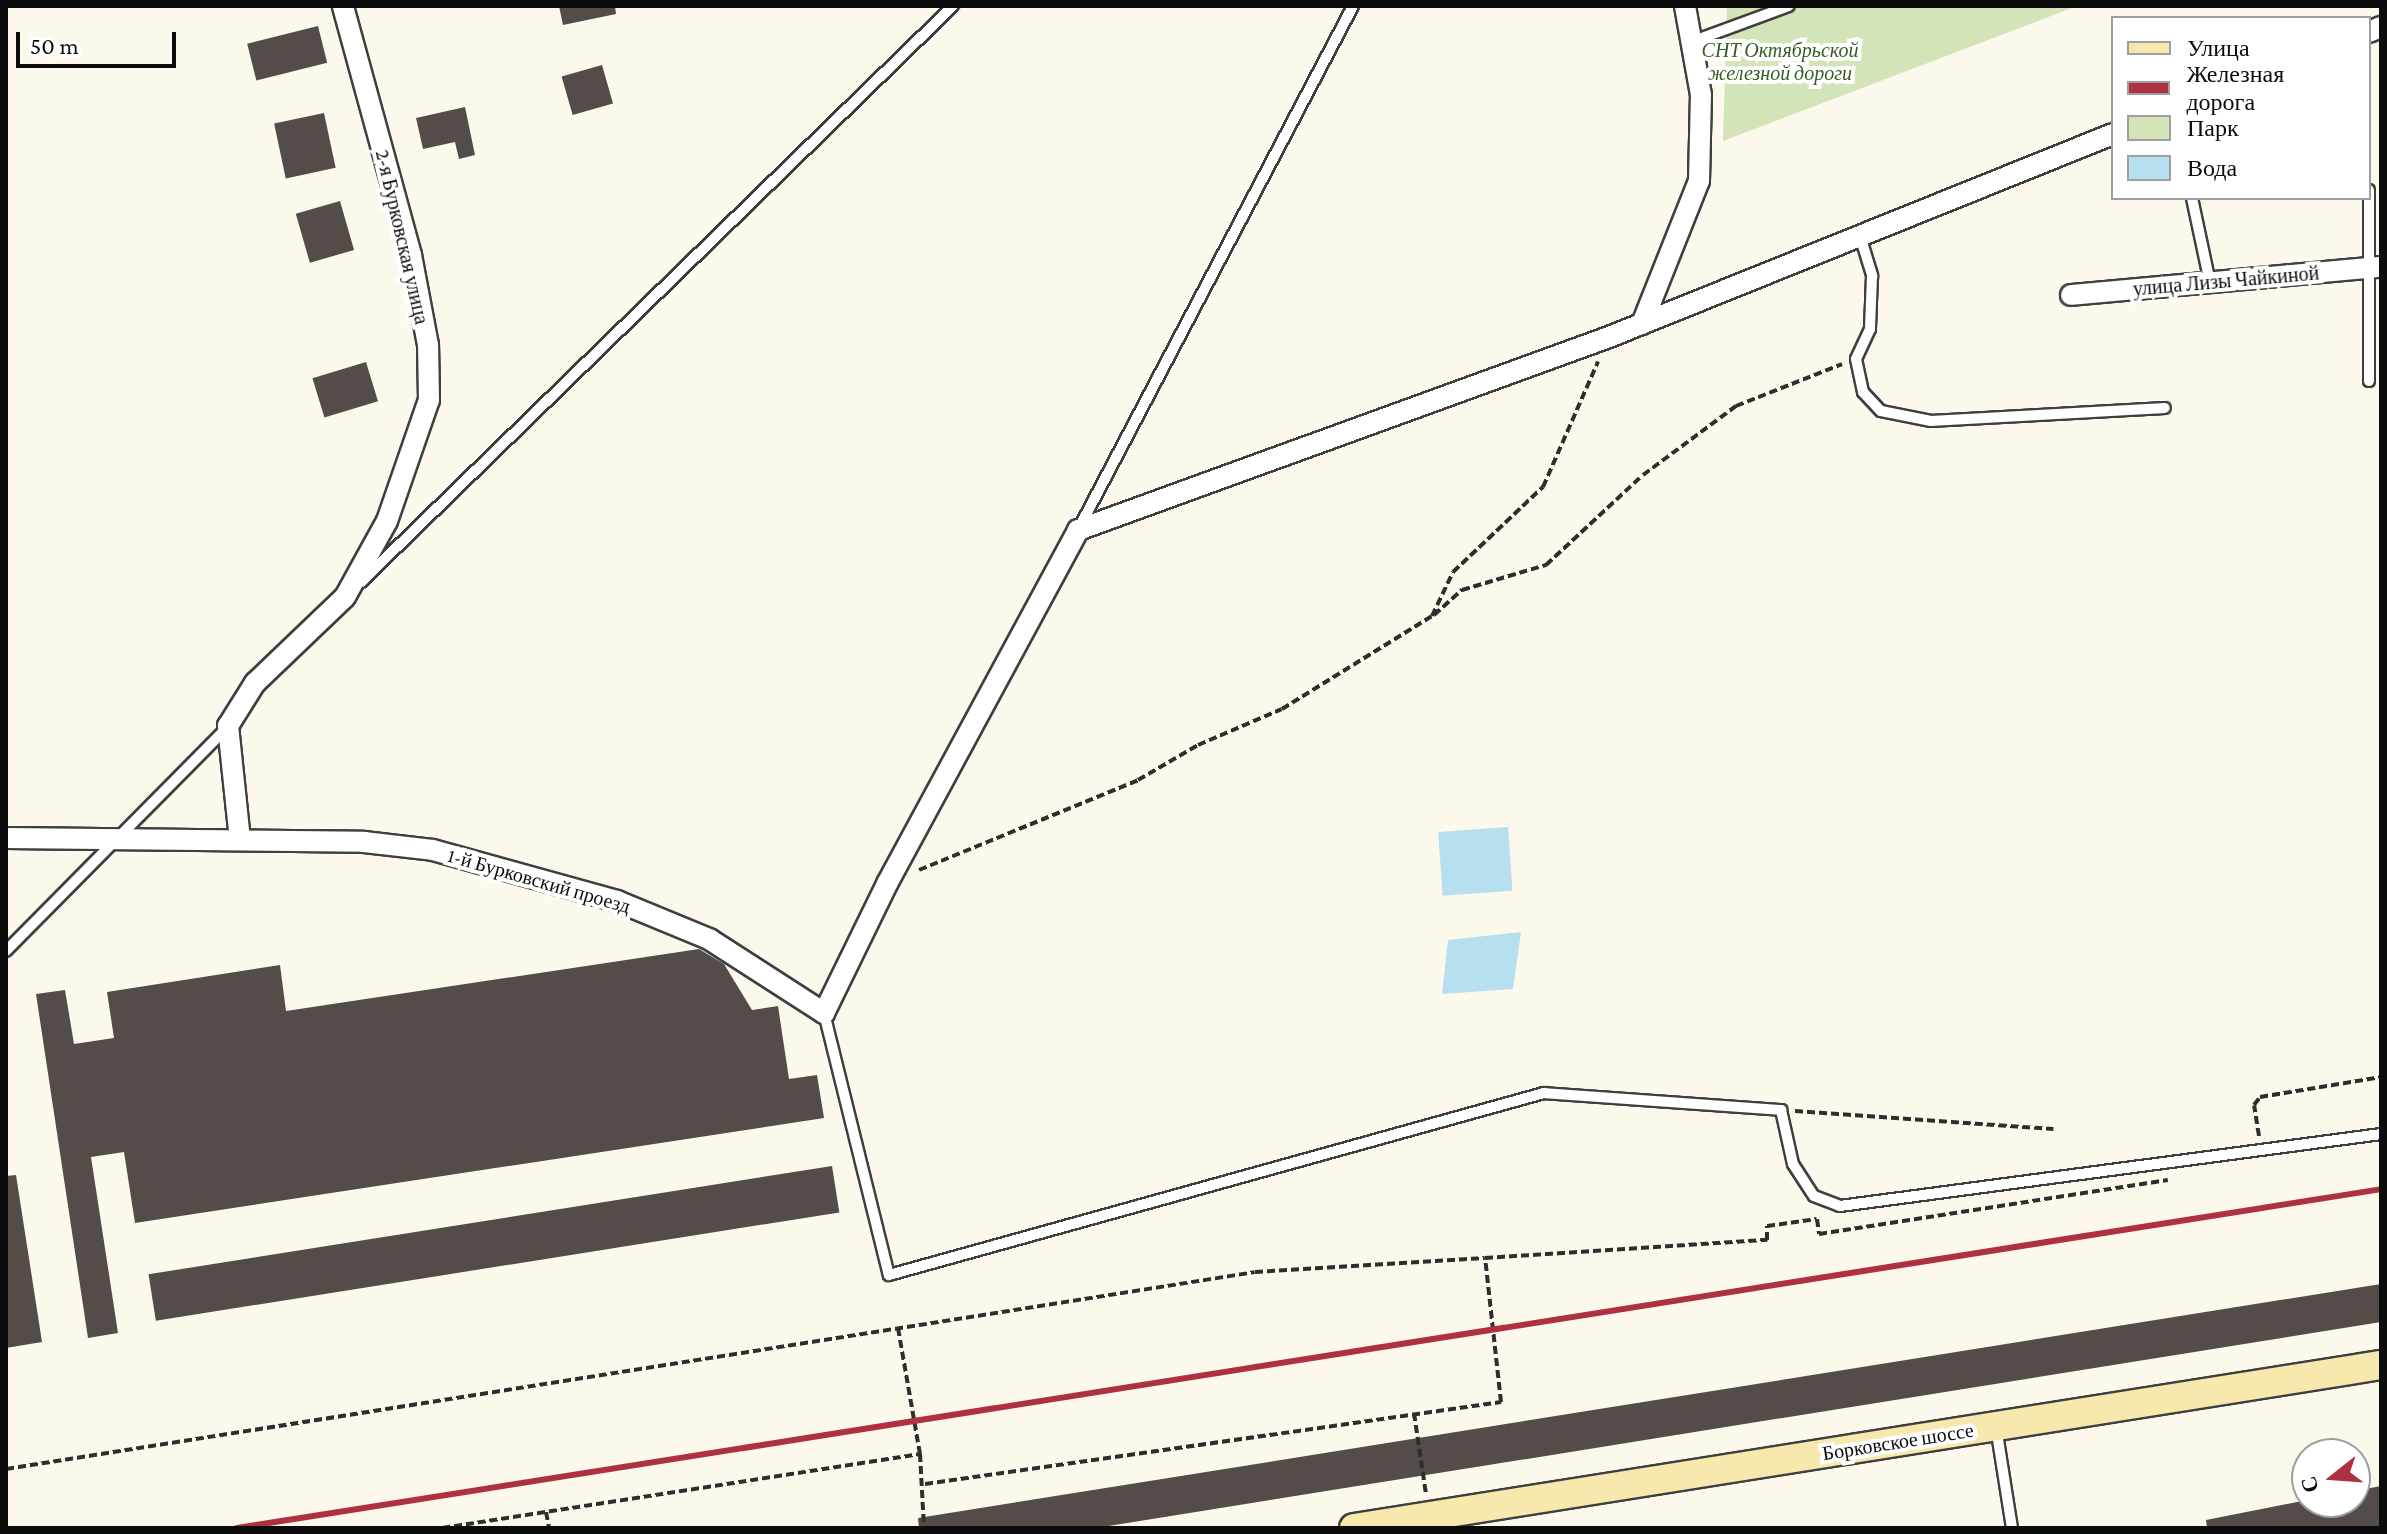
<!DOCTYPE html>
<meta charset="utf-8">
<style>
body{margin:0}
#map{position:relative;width:2387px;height:1534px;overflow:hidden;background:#fdf8ec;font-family:"Crimson Pro",serif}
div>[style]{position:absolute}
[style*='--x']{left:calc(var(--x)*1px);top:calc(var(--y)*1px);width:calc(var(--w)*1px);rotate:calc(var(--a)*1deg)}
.green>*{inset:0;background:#d3e4b9}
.water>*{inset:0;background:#b6dff0;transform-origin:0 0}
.building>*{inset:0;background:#534c49;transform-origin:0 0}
.path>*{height:4px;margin-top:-2px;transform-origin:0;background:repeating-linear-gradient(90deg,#2e2e2e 0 8px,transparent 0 12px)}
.roads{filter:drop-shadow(2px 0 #3f3f3f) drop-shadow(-2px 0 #3f3f3f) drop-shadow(0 2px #3f3f3f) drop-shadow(0 -2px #3f3f3f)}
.lane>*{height:10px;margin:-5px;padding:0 5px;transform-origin:5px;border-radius:5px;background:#fff}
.street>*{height:20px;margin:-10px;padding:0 10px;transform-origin:10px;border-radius:10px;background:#fff}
.secondary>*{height:28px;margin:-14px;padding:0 14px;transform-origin:14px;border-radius:14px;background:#f7e8ad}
.rail>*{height:6px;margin:-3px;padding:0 3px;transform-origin:3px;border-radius:3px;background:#ae3142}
span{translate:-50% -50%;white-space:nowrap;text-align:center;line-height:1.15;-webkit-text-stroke:8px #fff;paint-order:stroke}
.park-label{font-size:20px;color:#345d23;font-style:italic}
.street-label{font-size:20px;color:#0c0c0c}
.frame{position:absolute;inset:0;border:8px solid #0c0c0c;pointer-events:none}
.legend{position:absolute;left:2111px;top:16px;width:260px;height:184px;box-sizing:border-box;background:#fff;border:2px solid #9e9e9e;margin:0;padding:10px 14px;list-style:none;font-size:24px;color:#0c0c0c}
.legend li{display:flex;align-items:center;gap:16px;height:40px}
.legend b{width:40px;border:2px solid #9e9e9e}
.north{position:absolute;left:2291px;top:1438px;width:80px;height:80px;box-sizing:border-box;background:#fff;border:2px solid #9e9e9e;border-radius:50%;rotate:253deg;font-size:22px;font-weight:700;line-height:32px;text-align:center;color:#0c0c0c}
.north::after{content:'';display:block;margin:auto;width:28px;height:36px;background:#ae3142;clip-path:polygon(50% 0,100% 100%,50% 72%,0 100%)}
.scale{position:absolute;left:16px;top:32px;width:160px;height:36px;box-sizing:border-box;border:4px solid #0c0c0c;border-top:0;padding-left:10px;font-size:24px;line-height:28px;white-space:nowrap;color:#0c0c0c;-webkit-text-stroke:6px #fff;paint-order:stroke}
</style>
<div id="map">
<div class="green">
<i style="clip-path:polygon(1727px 6px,2077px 6px,1723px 141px)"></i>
</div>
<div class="water">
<i style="left:1508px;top:827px;width:64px;height:70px;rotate:86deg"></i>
<i style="clip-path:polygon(1521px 932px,1513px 989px,1442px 994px,1448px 940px)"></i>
</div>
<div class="building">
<i style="clip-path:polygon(559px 6px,615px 6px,616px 14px,563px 25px)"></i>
<i style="left:318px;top:26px;width:38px;height:73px;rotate:76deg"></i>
<i style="left:602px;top:65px;width:40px;height:42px;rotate:74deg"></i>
<i style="clip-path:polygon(465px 107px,475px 155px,459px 159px,455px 142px,423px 149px,416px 118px)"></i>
<i style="left:324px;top:113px;width:56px;height:51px;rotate:78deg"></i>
<i style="left:340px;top:201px;width:51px;height:46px;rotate:74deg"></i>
<i style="left:366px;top:362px;width:41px;height:56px;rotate:73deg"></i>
<i style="clip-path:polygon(699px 949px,724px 964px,752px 1010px,778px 1006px,789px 1079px,817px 1075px,824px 1118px,135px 1223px,124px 1152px,91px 1157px,118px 1333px,88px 1338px,36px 994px,65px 990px,74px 1044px,114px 1038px,107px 992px,280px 965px,286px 1011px)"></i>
<i style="left:832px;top:1166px;width:47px;height:692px;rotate:81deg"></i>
<i style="clip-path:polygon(16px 1175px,42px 1342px,6px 1348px,6px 1176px)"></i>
<i style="clip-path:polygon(2381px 1284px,2381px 1322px,1096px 1528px,919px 1528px,918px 1518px)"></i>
<i style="clip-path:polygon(2381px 1486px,2381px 1528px,2207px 1528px,2206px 1520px,2307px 1500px,2355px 1502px,2355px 1491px)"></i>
</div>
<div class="path">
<i style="--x:1434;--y:615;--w:38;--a:-42"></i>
<i style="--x:1462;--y:590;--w:88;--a:-16.6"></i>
<i style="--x:1546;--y:565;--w:132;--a:-42.9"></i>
<i style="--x:1643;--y:475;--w:116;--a:-36.6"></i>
<i style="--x:1736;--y:406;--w:114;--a:-21.6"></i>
<i style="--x:919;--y:870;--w:237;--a:-22.3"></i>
<i style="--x:1138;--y:780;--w:69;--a:-30.3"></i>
<i style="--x:1198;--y:745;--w:91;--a:-23.2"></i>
<i style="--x:1282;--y:709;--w:176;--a:-31.8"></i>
<i style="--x:1432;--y:616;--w:49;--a:-64.5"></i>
<i style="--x:1453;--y:572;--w:124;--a:-43.4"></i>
<i style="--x:1543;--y:487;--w:137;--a:-66.3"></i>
<i style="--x:1795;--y:1111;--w:259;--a:4"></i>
<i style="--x:2259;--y:1136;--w:31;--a:-99"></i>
<i style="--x:2254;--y:1105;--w:10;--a:-53"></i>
<i style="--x:2260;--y:1097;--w:123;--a:-9.4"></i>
<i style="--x:898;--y:1328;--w:128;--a:80.1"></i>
<i style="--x:1414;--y:1413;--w:82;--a:81.6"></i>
<i style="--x:6;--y:1469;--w:1264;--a:-8.96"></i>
<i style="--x:1255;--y:1272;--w:230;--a:-3.5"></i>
<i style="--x:925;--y:1484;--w:582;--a:-8.1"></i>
<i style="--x:1501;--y:1402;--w:145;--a:-96.3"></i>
<i style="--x:1485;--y:1258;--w:283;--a:-3.7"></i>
<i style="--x:1767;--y:1240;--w:14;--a:-90"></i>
<i style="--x:1767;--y:1226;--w:50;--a:-8"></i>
<i style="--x:1817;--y:1219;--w:15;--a:82"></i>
<i style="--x:1819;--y:1234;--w:353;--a:-8.8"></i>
<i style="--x:546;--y:1512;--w:16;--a:79"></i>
<i style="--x:442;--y:1528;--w:484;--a:-8.8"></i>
<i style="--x:920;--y:1454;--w:74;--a:86.9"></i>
</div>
<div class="roads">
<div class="lane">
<i style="--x:1691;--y:42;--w:104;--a:-20.2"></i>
<i style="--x:2192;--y:198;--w:87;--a:78"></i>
<i style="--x:1861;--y:239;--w:39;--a:73"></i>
<i style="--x:1872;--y:276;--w:53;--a:92.2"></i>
<i style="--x:1870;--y:329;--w:33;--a:115"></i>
<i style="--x:1856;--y:359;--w:34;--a:78"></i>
<i style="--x:1863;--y:392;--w:26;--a:47"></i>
<i style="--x:1881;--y:411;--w:51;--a:11.3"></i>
<i style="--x:1931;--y:421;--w:234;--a:-3.2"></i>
<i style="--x:2369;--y:381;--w:191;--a:-90"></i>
<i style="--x:1079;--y:528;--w:590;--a:-62.3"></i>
<i style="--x:361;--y:582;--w:826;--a:-44.22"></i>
<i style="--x:6;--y:951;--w:314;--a:-45.3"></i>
<i style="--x:824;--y:1013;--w:270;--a:76.1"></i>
<i style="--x:889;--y:1275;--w:680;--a:-15.53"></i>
<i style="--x:1544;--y:1093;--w:238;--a:4.1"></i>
<i style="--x:1781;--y:1110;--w:55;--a:77.5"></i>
<i style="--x:1793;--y:1164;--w:38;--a:57"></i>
<i style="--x:1814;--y:1196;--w:28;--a:21"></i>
<i style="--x:1840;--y:1206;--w:546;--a:-7.58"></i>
<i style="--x:1996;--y:1427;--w:102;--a:81"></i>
</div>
<div class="street">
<i style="--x:2369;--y:32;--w:13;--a:-23"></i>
<i style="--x:2071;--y:295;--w:311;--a:-5.2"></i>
<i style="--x:1642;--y:324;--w:154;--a:-68.3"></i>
<i style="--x:1699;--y:181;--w:86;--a:-88.7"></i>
<i style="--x:1701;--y:95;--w:90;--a:-100.2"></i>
<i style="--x:6;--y:838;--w:358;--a:0.6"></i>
<i style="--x:364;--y:842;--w:69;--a:6.6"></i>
<i style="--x:433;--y:850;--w:191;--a:15.5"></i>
<i style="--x:617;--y:901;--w:100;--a:22.4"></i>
<i style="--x:709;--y:939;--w:137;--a:32.8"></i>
<i style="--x:824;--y:1013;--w:146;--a:-64"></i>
<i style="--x:888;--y:882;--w:400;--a:-61.6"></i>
<i style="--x:1078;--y:530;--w:565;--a:-19.97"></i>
<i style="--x:1609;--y:337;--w:543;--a:-21.94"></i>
<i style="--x:240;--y:840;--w:115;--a:-96"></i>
<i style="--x:228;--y:726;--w:51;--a:-57.9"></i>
<i style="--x:255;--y:683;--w:124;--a:-43.7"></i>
<i style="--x:345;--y:597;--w:87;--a:-61.1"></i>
<i style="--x:387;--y:521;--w:128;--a:-70.9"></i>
<i style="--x:429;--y:400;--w:55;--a:-91"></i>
<i style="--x:428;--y:345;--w:92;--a:-100.7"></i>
<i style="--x:411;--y:255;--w:258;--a:-105.3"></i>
</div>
<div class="secondary">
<i style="--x:1354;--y:1528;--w:1040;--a:-9.02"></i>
</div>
</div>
<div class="rail">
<i style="--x:237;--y:1528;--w:2171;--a:-8.98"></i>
</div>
<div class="park-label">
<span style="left:1780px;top:62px">СНТ Октябрьской<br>железной дороги</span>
</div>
<div class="street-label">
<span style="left:402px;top:237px;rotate:77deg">2-я Бурковская улица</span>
<span style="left:2226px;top:281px;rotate:-5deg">улица Лизы Чайкиной</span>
<span style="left:539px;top:881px;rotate:16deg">1-й Бурковский проезд</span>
<span style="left:1898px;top:1442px;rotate:-9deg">Борковское шоссе</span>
</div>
<div class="frame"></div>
<ul class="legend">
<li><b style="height:10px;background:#f7e8ad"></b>Улица</li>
<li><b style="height:10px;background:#ae3142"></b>Железная дорога</li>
<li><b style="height:22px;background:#d3e4b9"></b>Парк</li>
<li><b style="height:22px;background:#b6dff0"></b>Вода</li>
</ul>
<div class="north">С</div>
<div class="scale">50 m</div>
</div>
